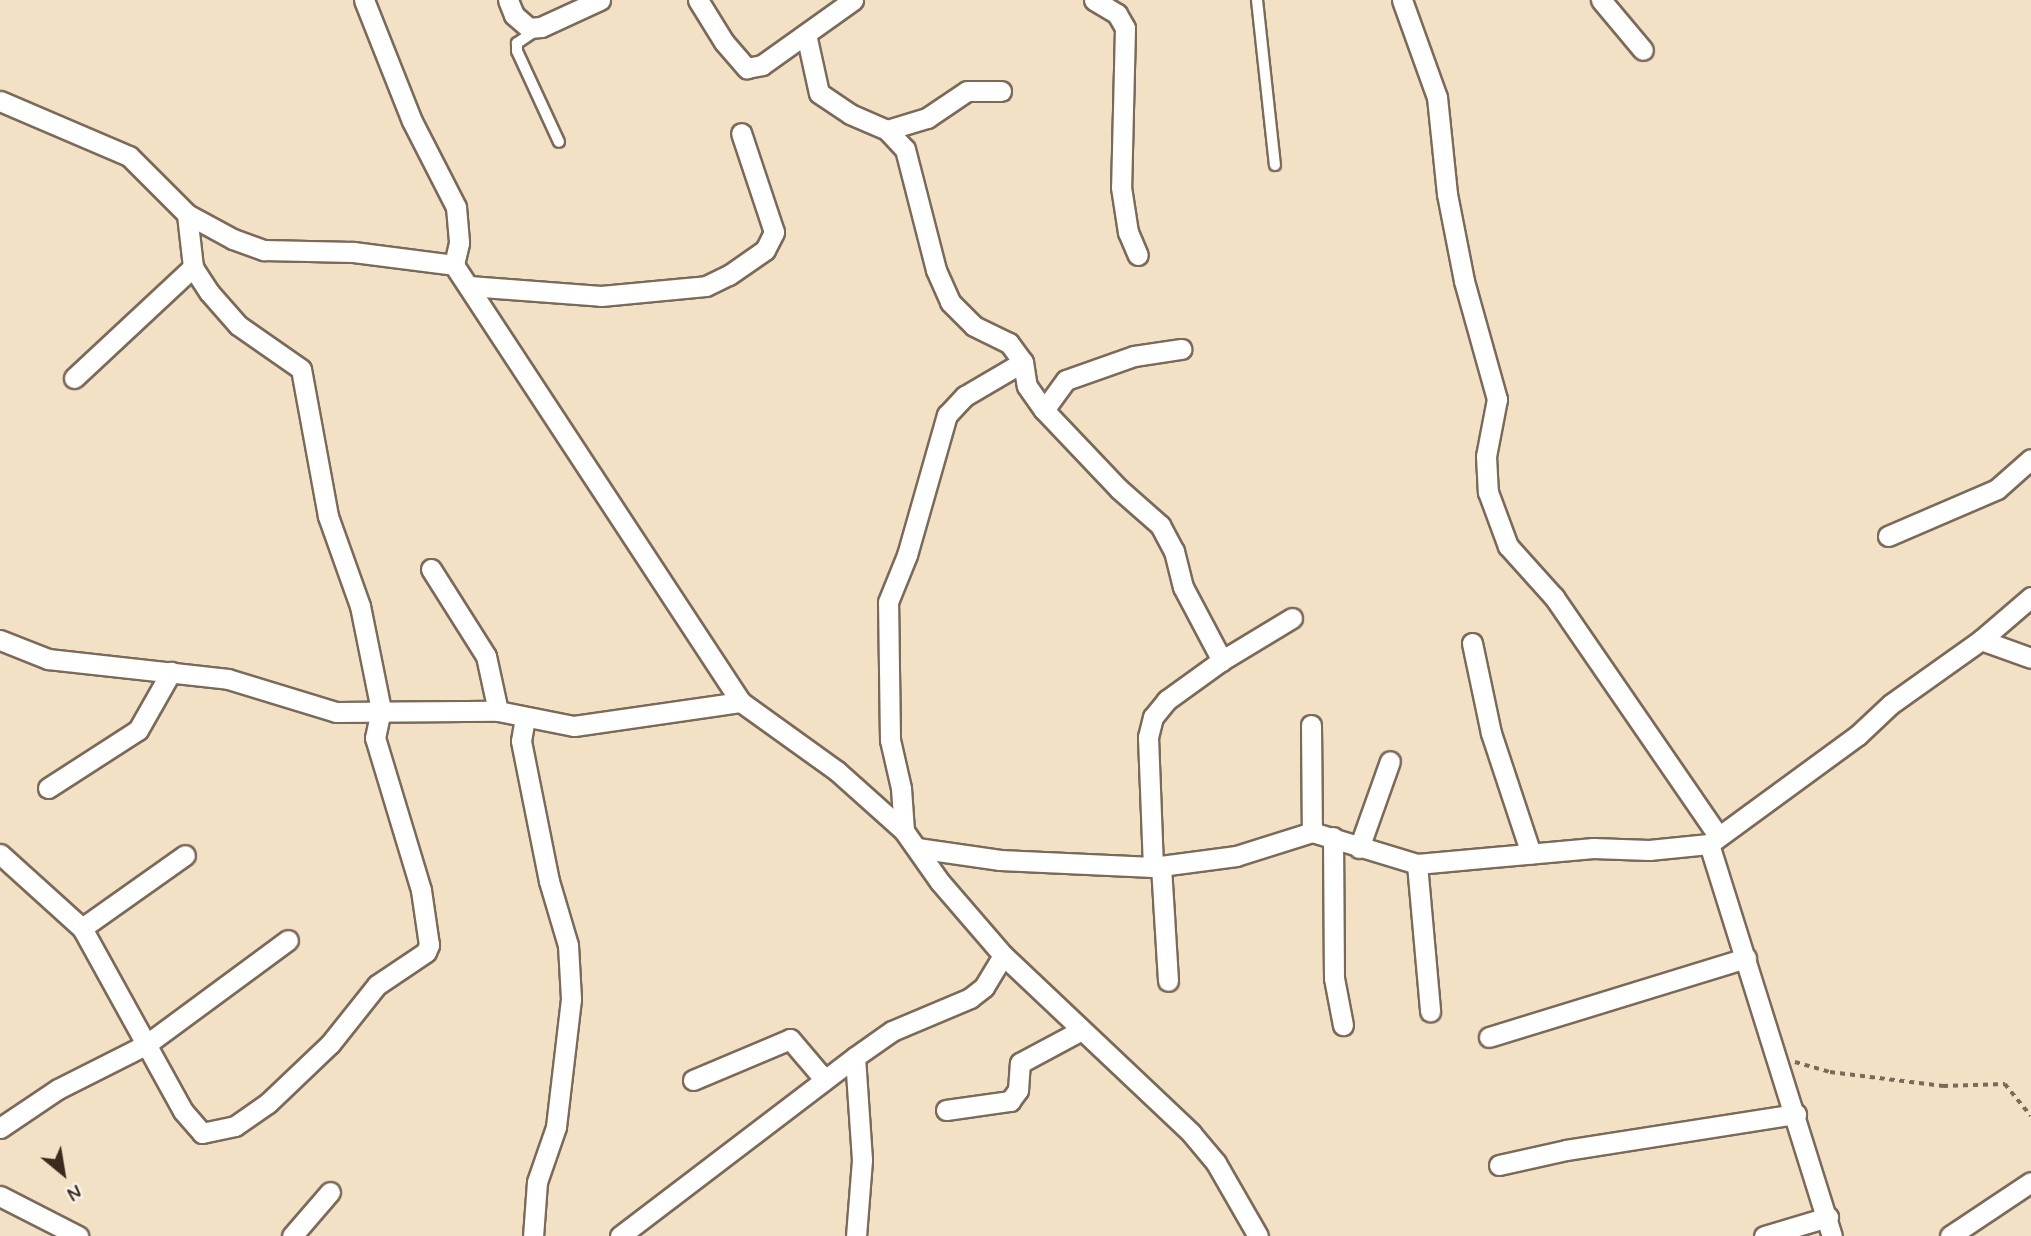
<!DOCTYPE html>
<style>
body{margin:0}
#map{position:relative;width:2031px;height:1236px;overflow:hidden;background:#f2e1c5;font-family:Mynerve,sans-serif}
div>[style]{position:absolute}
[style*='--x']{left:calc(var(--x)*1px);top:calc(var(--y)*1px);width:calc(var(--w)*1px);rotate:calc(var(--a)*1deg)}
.path>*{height:3.5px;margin-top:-1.75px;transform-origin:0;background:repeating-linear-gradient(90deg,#7b6a58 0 5px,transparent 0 10px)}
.roads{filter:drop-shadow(2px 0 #7b6a58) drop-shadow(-2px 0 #7b6a58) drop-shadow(0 2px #7b6a58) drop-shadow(0 -2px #7b6a58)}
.service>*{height:10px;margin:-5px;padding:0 5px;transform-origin:5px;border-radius:5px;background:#fff}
.minor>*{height:19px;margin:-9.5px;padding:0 9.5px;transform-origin:9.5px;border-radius:9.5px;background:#fff}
span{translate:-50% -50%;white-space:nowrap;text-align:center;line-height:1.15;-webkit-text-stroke:7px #f7f3e8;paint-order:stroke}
.north{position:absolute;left:28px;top:1138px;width:70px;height:70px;-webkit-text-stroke:5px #f7f3e8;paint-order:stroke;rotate:150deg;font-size:19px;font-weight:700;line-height:28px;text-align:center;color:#3b2a1e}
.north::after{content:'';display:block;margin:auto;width:24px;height:32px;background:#3b2a1e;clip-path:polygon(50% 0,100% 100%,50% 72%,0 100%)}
</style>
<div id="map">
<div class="path">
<i style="--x:1795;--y:1062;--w:36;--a:16"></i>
<i style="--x:1830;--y:1072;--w:114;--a:7.1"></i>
<i style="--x:1943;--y:1086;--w:62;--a:-1.8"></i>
<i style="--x:2005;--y:1084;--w:41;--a:50.9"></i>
</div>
<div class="roads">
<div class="service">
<i style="--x:1257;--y:0;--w:166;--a:83.8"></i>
<i style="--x:535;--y:31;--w:22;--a:146"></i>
<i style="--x:517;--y:43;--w:8;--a:90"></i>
<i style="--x:517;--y:51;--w:100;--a:65.2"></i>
</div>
<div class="minor">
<i style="--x:364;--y:0;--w:130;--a:68.4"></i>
<i style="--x:412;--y:121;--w:97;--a:62.9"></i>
<i style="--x:456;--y:207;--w:36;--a:85"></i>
<i style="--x:459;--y:243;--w:23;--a:103"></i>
<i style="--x:508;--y:0;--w:16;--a:68"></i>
<i style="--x:514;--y:15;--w:20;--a:41"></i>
<i style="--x:529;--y:28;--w:12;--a:-5"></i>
<i style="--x:541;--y:27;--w:65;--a:-24.6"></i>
<i style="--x:698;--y:0;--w:49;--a:58.2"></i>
<i style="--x:724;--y:42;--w:35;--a:49"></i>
<i style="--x:747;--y:68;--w:15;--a:-11"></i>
<i style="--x:762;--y:65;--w:112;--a:-35.5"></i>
<i style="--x:1094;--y:0;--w:27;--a:31"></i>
<i style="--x:1117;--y:14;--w:16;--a:60"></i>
<i style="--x:1125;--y:28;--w:159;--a:91.4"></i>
<i style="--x:1121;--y:187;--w:46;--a:81.2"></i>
<i style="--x:1128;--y:232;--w:25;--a:67"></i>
<i style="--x:1402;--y:0;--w:103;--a:70.2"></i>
<i style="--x:1437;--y:97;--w:98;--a:84.1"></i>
<i style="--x:1447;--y:194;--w:89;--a:78.9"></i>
<i style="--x:1464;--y:281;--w:123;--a:74.4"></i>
<i style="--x:1497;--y:399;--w:58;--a:100.9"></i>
<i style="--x:1486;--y:456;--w:36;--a:87"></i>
<i style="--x:1488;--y:492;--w:58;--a:69.7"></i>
<i style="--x:1508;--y:546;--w:69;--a:48"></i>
<i style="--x:1554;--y:597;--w:288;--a:55.5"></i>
<i style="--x:1601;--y:0;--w:65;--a:50"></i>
<i style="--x:806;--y:34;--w:60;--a:77.6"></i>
<i style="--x:819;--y:93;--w:37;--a:34"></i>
<i style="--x:850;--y:114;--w:40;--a:23.4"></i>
<i style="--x:887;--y:130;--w:26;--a:47"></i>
<i style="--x:905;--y:149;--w:125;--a:75.6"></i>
<i style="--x:936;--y:270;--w:35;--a:66"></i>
<i style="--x:950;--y:302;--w:34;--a:45"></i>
<i style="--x:974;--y:326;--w:39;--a:26"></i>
<i style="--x:1009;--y:343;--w:24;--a:54"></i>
<i style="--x:1023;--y:362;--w:24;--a:81"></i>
<i style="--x:1027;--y:386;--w:29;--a:55"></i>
<i style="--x:1044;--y:410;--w:109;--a:46.5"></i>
<i style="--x:1119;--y:489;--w:55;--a:41.3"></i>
<i style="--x:1160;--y:525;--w:30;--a:62"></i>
<i style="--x:1174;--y:551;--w:37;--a:76"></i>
<i style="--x:1183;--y:587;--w:75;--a:62.1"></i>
<i style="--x:1218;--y:653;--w:9;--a:69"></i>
<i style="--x:1221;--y:661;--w:67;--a:144.2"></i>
<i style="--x:1167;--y:700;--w:22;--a:129"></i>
<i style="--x:1153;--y:717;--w:21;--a:104"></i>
<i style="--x:1148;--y:737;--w:130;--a:87.8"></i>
<i style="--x:0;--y:101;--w:140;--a:23.1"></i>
<i style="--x:129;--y:156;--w:82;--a:45"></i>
<i style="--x:187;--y:214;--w:52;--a:28.5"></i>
<i style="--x:233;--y:239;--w:33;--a:20"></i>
<i style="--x:264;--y:250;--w:89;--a:1.3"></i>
<i style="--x:353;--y:252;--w:102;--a:7.3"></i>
<i style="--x:454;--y:265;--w:523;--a:56.71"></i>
<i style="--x:741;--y:702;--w:118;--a:35.7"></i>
<i style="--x:837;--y:771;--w:90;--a:41.8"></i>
<i style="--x:904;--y:831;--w:62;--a:54.8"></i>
<i style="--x:940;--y:882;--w:96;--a:49.2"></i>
<i style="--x:1003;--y:955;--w:259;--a:43.4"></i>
<i style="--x:1191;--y:1133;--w:39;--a:50"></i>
<i style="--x:1216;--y:1163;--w:84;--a:60.1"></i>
<i style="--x:887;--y:130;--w:42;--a:-16.7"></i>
<i style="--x:927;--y:118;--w:48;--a:-34"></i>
<i style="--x:967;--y:91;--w:34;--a:0"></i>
<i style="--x:469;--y:286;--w:132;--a:4.3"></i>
<i style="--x:601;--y:296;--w:105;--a:-5.4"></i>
<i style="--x:706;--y:286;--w:25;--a:-26"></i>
<i style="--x:729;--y:275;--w:44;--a:-34.8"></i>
<i style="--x:765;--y:250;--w:20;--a:-63"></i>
<i style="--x:774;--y:232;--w:104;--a:-108.4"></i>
<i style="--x:74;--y:378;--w:163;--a:-43"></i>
<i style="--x:1044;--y:410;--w:37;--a:-54"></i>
<i style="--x:1066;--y:380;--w:72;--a:-19.4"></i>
<i style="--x:1134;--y:356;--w:48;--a:-8.5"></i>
<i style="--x:1888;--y:536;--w:119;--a:-23.3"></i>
<i style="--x:1997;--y:489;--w:45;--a:-41.4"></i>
<i style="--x:431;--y:569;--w:103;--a:57.7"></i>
<i style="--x:486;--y:656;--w:56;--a:77.7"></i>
<i style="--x:0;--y:640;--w:52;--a:21.6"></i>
<i style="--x:48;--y:659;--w:181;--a:6.3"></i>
<i style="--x:228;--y:679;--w:113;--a:17"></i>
<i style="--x:336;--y:712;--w:162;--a:-0.4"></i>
<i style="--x:498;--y:711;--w:77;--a:11.2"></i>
<i style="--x:574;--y:726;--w:169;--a:-8.2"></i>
<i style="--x:1981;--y:640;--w:53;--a:19.8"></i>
<i style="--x:1472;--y:643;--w:92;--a:78.1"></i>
<i style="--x:1491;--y:733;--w:127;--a:71.7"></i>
<i style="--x:1221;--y:661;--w:83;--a:-31.2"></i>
<i style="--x:525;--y:718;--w:23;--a:100"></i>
<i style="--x:521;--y:741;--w:143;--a:78.7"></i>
<i style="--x:549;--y:881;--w:67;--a:73.5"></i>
<i style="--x:568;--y:945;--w:54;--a:86.8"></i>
<i style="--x:571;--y:999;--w:129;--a:96.7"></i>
<i style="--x:556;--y:1127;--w:58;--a:109.1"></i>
<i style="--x:537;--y:1182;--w:54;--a:94.2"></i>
<i style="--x:1311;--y:725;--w:107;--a:89.5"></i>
<i style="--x:48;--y:788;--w:107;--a:-32.8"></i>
<i style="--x:138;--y:730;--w:67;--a:-60.4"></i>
<i style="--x:904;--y:831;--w:43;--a:-94"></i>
<i style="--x:901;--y:788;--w:49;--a:-102.9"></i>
<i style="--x:890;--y:740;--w:138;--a:-90.8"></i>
<i style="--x:888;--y:602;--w:51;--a:-68"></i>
<i style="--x:907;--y:555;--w:146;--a:-74.1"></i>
<i style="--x:947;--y:415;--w:26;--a:-47"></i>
<i style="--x:965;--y:396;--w:67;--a:-30.4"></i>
<i style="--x:1333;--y:837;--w:141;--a:89.6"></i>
<i style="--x:1334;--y:978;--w:48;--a:79.2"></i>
<i style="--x:1709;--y:844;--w:411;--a:72.6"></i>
<i style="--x:917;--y:848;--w:84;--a:8.2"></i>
<i style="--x:1000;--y:860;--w:153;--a:2.6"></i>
<i style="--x:1153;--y:867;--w:84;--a:-7.5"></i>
<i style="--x:1236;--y:856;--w:80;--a:-17.5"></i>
<i style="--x:1312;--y:832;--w:110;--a:16.9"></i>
<i style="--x:1417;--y:864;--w:177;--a:-5.2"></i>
<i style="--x:1593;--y:848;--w:56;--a:2"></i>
<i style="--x:1649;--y:850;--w:60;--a:-5.7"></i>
<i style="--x:1709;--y:844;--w:185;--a:-36.2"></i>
<i style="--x:1858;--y:735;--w:45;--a:-43.2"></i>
<i style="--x:1891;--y:704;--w:110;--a:-35.4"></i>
<i style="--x:1981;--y:640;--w:66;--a:-40.7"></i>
<i style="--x:1359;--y:848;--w:92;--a:-70.4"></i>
<i style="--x:0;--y:854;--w:110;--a:42.1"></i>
<i style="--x:82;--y:928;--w:209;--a:61.1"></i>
<i style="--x:183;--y:1111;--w:29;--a:49"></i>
<i style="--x:202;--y:1133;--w:34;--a:-12"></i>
<i style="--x:235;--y:1126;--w:40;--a:-34.9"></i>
<i style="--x:268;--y:1103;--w:86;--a:-43.6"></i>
<i style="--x:330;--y:1044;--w:75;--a:-51.5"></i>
<i style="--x:377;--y:985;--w:59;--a:-34"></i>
<i style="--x:426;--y:952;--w:8;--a:-67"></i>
<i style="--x:429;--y:945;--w:56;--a:-98.3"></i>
<i style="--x:421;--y:890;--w:159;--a:-106.8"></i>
<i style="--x:375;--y:738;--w:29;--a:-78"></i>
<i style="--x:381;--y:710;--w:106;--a:-101.4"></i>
<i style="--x:360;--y:606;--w:96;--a:-109.6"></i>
<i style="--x:328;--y:516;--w:149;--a:-100.4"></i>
<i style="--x:301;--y:369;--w:77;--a:-145.1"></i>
<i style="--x:238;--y:325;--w:44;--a:-131.3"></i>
<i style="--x:209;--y:292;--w:30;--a:-123"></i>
<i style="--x:193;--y:267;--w:53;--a:-96.5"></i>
<i style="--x:1417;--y:864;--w:148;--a:84.9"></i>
<i style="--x:1161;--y:866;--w:115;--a:86.5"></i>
<i style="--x:82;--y:928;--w:126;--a:-35.3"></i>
<i style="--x:1489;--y:1037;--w:269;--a:-17.1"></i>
<i style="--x:855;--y:1057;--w:103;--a:86.1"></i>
<i style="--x:862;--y:1160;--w:76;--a:94.5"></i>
<i style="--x:693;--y:1080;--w:105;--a:-22.9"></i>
<i style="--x:790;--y:1039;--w:52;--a:49.6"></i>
<i style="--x:946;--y:1110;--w:65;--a:-8"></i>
<i style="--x:1010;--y:1101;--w:14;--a:-54"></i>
<i style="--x:1018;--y:1090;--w:27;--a:-86"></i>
<i style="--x:1020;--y:1063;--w:68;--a:-28.1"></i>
<i style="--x:0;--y:1128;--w:70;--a:-33.9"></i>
<i style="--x:58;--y:1089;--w:100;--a:-26.8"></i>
<i style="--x:147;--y:1044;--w:175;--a:-36.4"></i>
<i style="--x:1499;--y:1165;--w:69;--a:-12.6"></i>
<i style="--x:1566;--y:1150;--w:233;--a:-8.9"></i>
<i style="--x:0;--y:1196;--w:88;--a:27.1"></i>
<i style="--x:292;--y:1236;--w:58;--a:-49.2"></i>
<i style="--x:620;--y:1236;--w:295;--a:-37.3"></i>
<i style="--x:855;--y:1057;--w:45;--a:-35.1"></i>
<i style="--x:892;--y:1031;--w:85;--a:-22.9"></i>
<i style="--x:970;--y:998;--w:18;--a:-38"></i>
<i style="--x:984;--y:987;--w:37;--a:-59"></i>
<i style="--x:1764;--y:1236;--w:67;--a:-16.5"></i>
<i style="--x:1950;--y:1236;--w:97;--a:-33.7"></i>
</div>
</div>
<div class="north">N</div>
</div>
